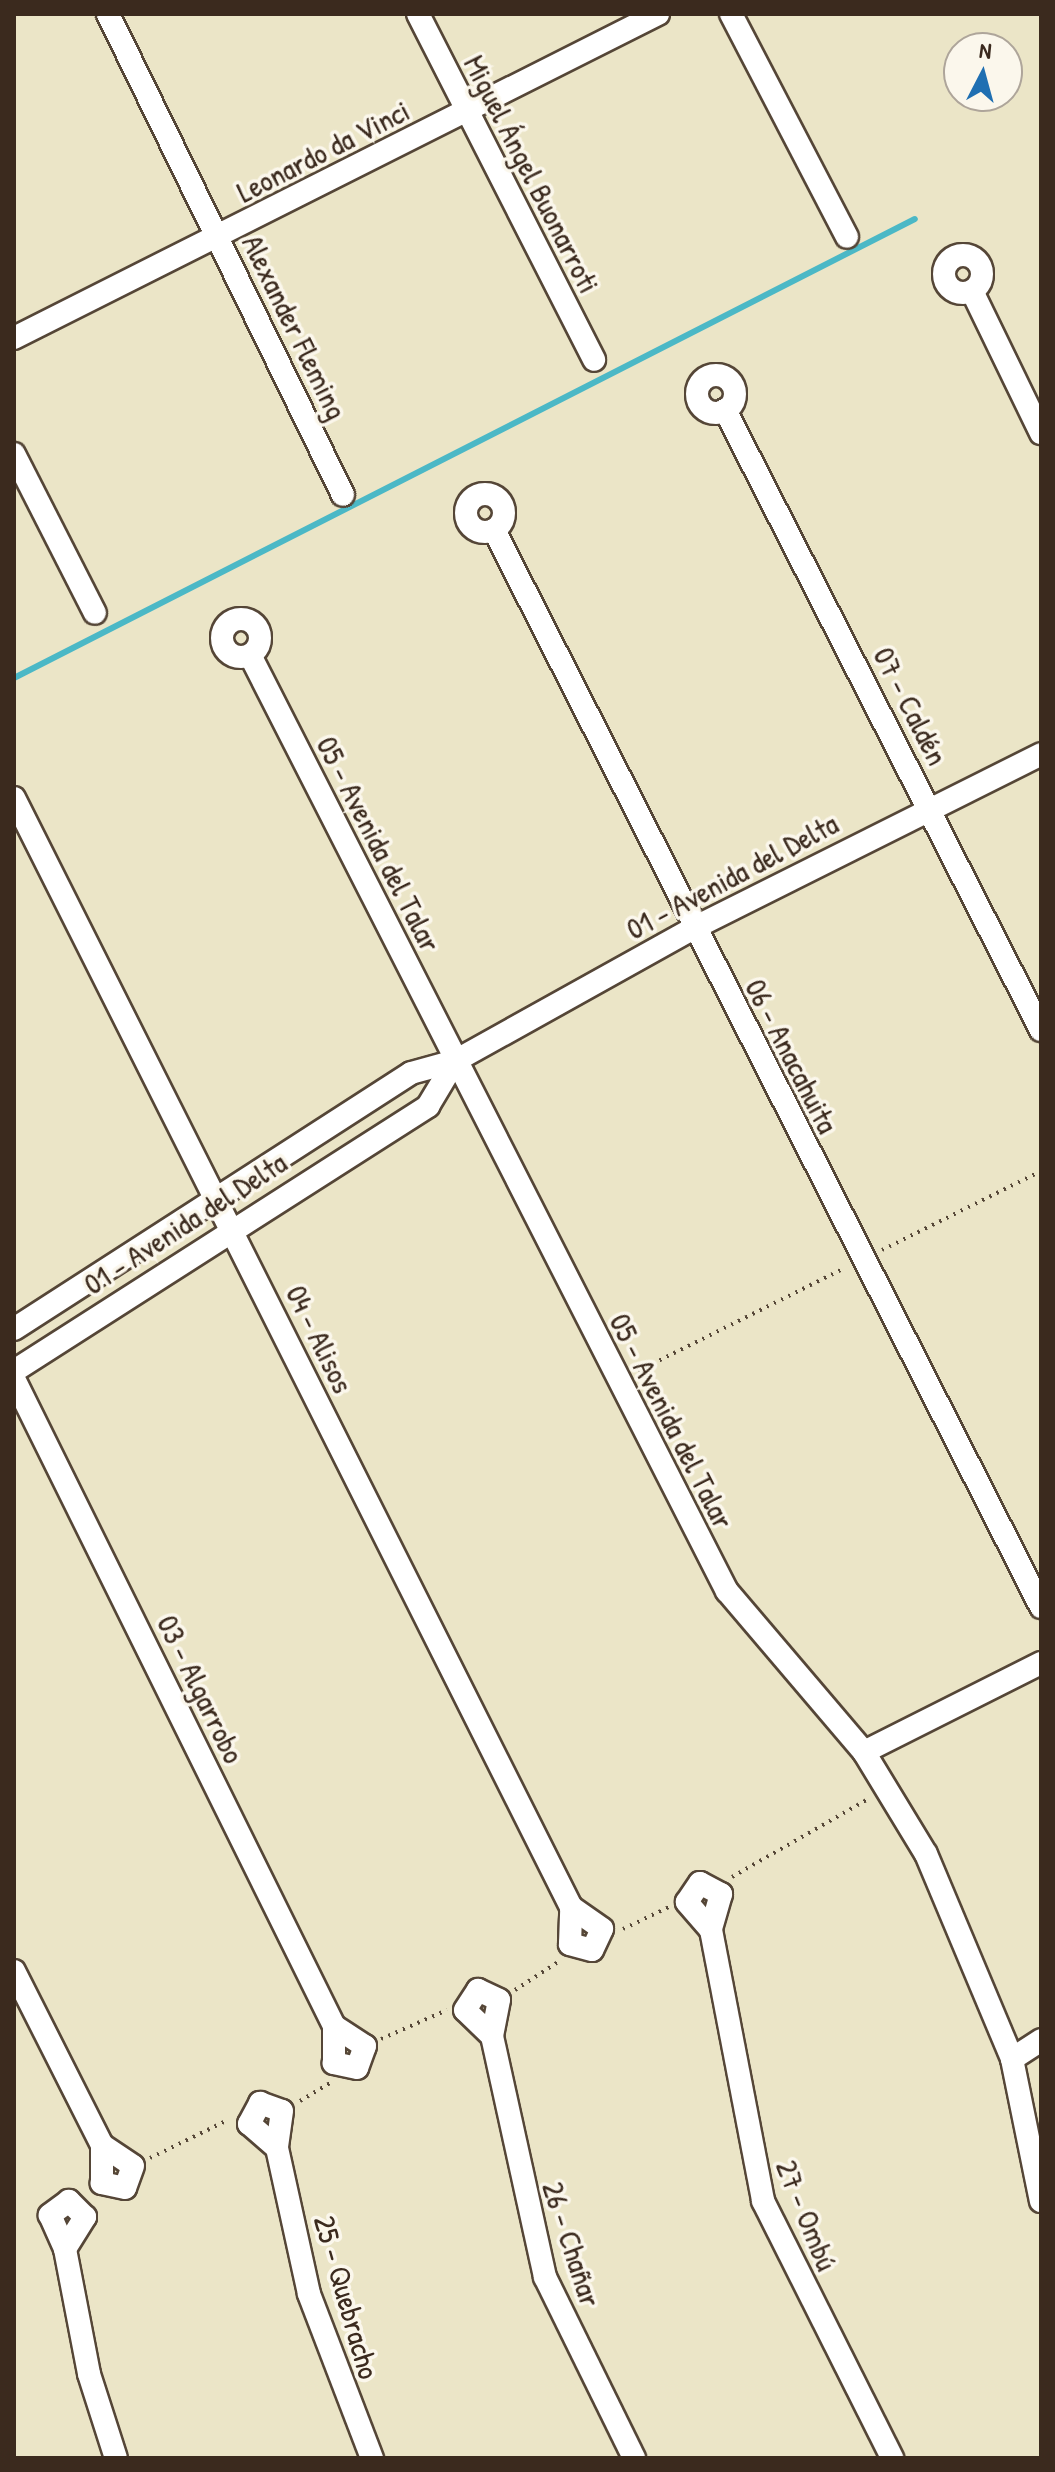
<!DOCTYPE html>
<meta charset="utf-8">
<style>
body{margin:0}
#map{position:relative;width:1055px;height:2472px;overflow:hidden;background:#ebe5c7;font-family:"Patrick Hand",sans-serif}
div>[style]{position:absolute}
[style*='--x']{left:calc(var(--x)*1px);top:calc(var(--y)*1px);width:calc(var(--w)*1px);rotate:calc(var(--a)*1deg)}
.stream>*{height:6px;margin:-3px;padding:0 3px;transform-origin:3px;border-radius:3px;background:#4bb8c6}
.path>*{height:4px;margin-top:-2px;transform-origin:0;background:repeating-linear-gradient(90deg,#554637 0 2px,transparent 0 8px)}
.roads{filter:drop-shadow(2px 0 #554637) drop-shadow(-2px 0 #554637) drop-shadow(0 2px #554637) drop-shadow(0 -2px #554637)}
.street>*{height:22px;margin:-11px;padding:0 11px;transform-origin:11px;border-radius:11px;background:#fff}
.street>.ring{margin:-11px;padding:0;box-sizing:content-box;background:none;border:22px solid #fff;border-radius:50%}
span{translate:-50% -50%;white-space:nowrap;text-align:center;line-height:1.15;-webkit-text-stroke:7px #fbf7ec;paint-order:stroke}
.street-label{font-size:30px;color:#3b2a1e}
.frame{position:absolute;inset:0;border:16px solid #3b2a1e;pointer-events:none}
.north{position:absolute;left:943px;top:32px;width:80px;height:80px;box-sizing:border-box;background:#fbf7ec;border:2px solid #aea59a;border-radius:50%;rotate:6deg;font-size:22px;font-weight:700;line-height:32px;text-align:center;color:#3b2a1e}
.north::after{content:'';display:block;margin:auto;width:28px;height:36px;background:#1f6fb2;clip-path:polygon(50% 0,100% 100%,50% 72%,0 100%)}
</style>
<div id="map">
<div class="stream">
<i style="--x:14;--y:678;--w:1011;--a:-27"></i>
</div>
<div class="path">
<i style="--x:882;--y:1250;--w:178;--a:-26.4"></i>
<i style="--x:638;--y:1371;--w:231;--a:-26.5"></i>
<i style="--x:732;--y:1877;--w:159;--a:-29.8"></i>
<i style="--x:623;--y:1929;--w:51;--a:-25.6"></i>
<i style="--x:515;--y:1990;--w:51;--a:-33.1"></i>
<i style="--x:381;--y:2039;--w:72;--a:-23.7"></i>
<i style="--x:300;--y:2101;--w:35;--a:-31"></i>
<i style="--x:150;--y:2158;--w:87;--a:-26"></i>
</div>
<div class="roads">
<div class="street">
<i style="--x:108;--y:14;--w:535;--a:63.96"></i>
<i style="--x:418;--y:14;--w:388;--a:63"></i>
<i style="--x:731;--y:14;--w:251;--a:62.5"></i>
<i class="ring" style="left:944px;top:255px;width:16px;height:16px"></i>
<i style="--x:972;--y:291;--w:158;--a:64.1"></i>
<i style="--x:14;--y:338;--w:721;--a:-26.71"></i>
<i class="ring" style="left:697px;top:375px;width:16px;height:16px"></i>
<i style="--x:725;--y:410;--w:696;--a:62.99"></i>
<i style="--x:14;--y:454;--w:178;--a:63"></i>
<i class="ring" style="left:466px;top:494px;width:16px;height:16px"></i>
<i style="--x:494;--y:530;--w:1208;--a:63.07"></i>
<i class="ring" style="left:222px;top:619px;width:16px;height:16px"></i>
<i style="--x:250;--y:655;--w:1051;--a:63"></i>
<i style="--x:727;--y:1591;--w:211;--a:49.6"></i>
<i style="--x:864;--y:1752;--w:119;--a:58.7"></i>
<i style="--x:926;--y:1854;--w:222;--a:67.2"></i>
<i style="--x:1012;--y:2059;--w:145;--a:78.5"></i>
<i style="--x:14;--y:798;--w:1241;--a:63.33"></i>
<i style="--x:14;--y:1329;--w:472;--a:-32.8"></i>
<i style="--x:411;--y:1073;--w:46;--a:-15.3"></i>
<i style="--x:455;--y:1061;--w:274;--a:-29.1"></i>
<i style="--x:694;--y:928;--w:388;--a:-26.6"></i>
<i style="--x:14;--y:1371;--w:492;--a:-32.6"></i>
<i style="--x:428;--y:1106;--w:52;--a:-59"></i>
<i style="--x:14;--y:1379;--w:722;--a:63.68"></i>
<i style="--x:864;--y:1752;--w:198;--a:-26.7"></i>
<i style="--x:700;--y:1883;--w:24;--a:28"></i>
<i style="--x:721;--y:1894;--w:37;--a:106"></i>
<i style="--x:711;--y:1930;--w:37;--a:-131"></i>
<i style="--x:687;--y:1902;--w:23;--a:-56"></i>
<i style="--x:571;--y:1907;--w:38;--a:35"></i>
<i style="--x:602;--y:1929;--w:23;--a:115"></i>
<i style="--x:592;--y:1950;--w:23;--a:-165"></i>
<i style="--x:570;--y:1944;--w:37;--a:-88"></i>
<i style="--x:711;--y:1930;--w:276;--a:79.1"></i>
<i style="--x:763;--y:2201;--w:288;--a:63.3"></i>
<i style="--x:14;--y:1971;--w:195;--a:63.2"></i>
<i style="--x:478;--y:1990;--w:23;--a:25"></i>
<i style="--x:499;--y:2000;--w:37;--a:101"></i>
<i style="--x:492;--y:2036;--w:37;--a:-136"></i>
<i style="--x:465;--y:2010;--w:24;--a:-57"></i>
<i style="--x:334;--y:2026;--w:37;--a:33"></i>
<i style="--x:365;--y:2046;--w:23;--a:110"></i>
<i style="--x:357;--y:2068;--w:24;--a:-168"></i>
<i style="--x:334;--y:2063;--w:37;--a:-90"></i>
<i style="--x:492;--y:2036;--w:247;--a:77.6"></i>
<i style="--x:545;--y:2277;--w:202;--a:63.8"></i>
<i style="--x:1012;--y:2059;--w:35;--a:-33"></i>
<i style="--x:102;--y:2145;--w:37;--a:34"></i>
<i style="--x:133;--y:2166;--w:23;--a:110"></i>
<i style="--x:125;--y:2188;--w:24;--a:-168"></i>
<i style="--x:102;--y:2183;--w:38;--a:-90"></i>
<i style="--x:277;--y:2148;--w:37;--a:-139"></i>
<i style="--x:249;--y:2124;--w:24;--a:-62"></i>
<i style="--x:260;--y:2103;--w:23;--a:20"></i>
<i style="--x:282;--y:2111;--w:37;--a:98"></i>
<i style="--x:277;--y:2148;--w:149;--a:77.6"></i>
<i style="--x:309;--y:2294;--w:176;--a:69"></i>
<i style="--x:65;--y:2249;--w:38;--a:-58"></i>
<i style="--x:85;--y:2217;--w:23;--a:-135"></i>
<i style="--x:69;--y:2201;--w:24;--a:144"></i>
<i style="--x:50;--y:2215;--w:37;--a:66"></i>
<i style="--x:65;--y:2249;--w:127;--a:79.1"></i>
<i style="--x:89;--y:2374;--w:88;--a:72.2"></i>
</div>
</div>
<div class="street-label">
<span style="left:323px;top:151px;rotate:-27deg">Leonardo da Vinci</span>
<span style="left:532px;top:174px;rotate:63deg">Miguel Ángel Buonarroti</span>
<span style="left:295px;top:327px;rotate:64deg">Alexander Fleming</span>
<span style="left:911px;top:706px;rotate:63deg">07 - Caldén</span>
<span style="left:379px;top:844px;rotate:63deg">05 - Avenida del Talar</span>
<span style="left:732px;top:876px;rotate:-28deg">01 - Avenida del Delta</span>
<span style="left:792px;top:1056px;rotate:63deg">06 - Anacahuita</span>
<span style="left:185px;top:1223px;rotate:-33deg">01 - Avenida del Delta</span>
<span style="left:320px;top:1339px;rotate:64deg">04 - Alisos</span>
<span style="left:672px;top:1421px;rotate:63deg">05 - Avenida del Talar</span>
<span style="left:201px;top:1689px;rotate:64deg">03 - Algarrobo</span>
<span style="left:807px;top:2215px;rotate:68deg">27 - Ombú</span>
<span style="left:572px;top:2244px;rotate:72deg">26 - Chañar</span>
<span style="left:347px;top:2297px;rotate:74deg">25 - Quebracho</span>
</div>
<div class="frame"></div>
<div class="north">N</div>
</div>
